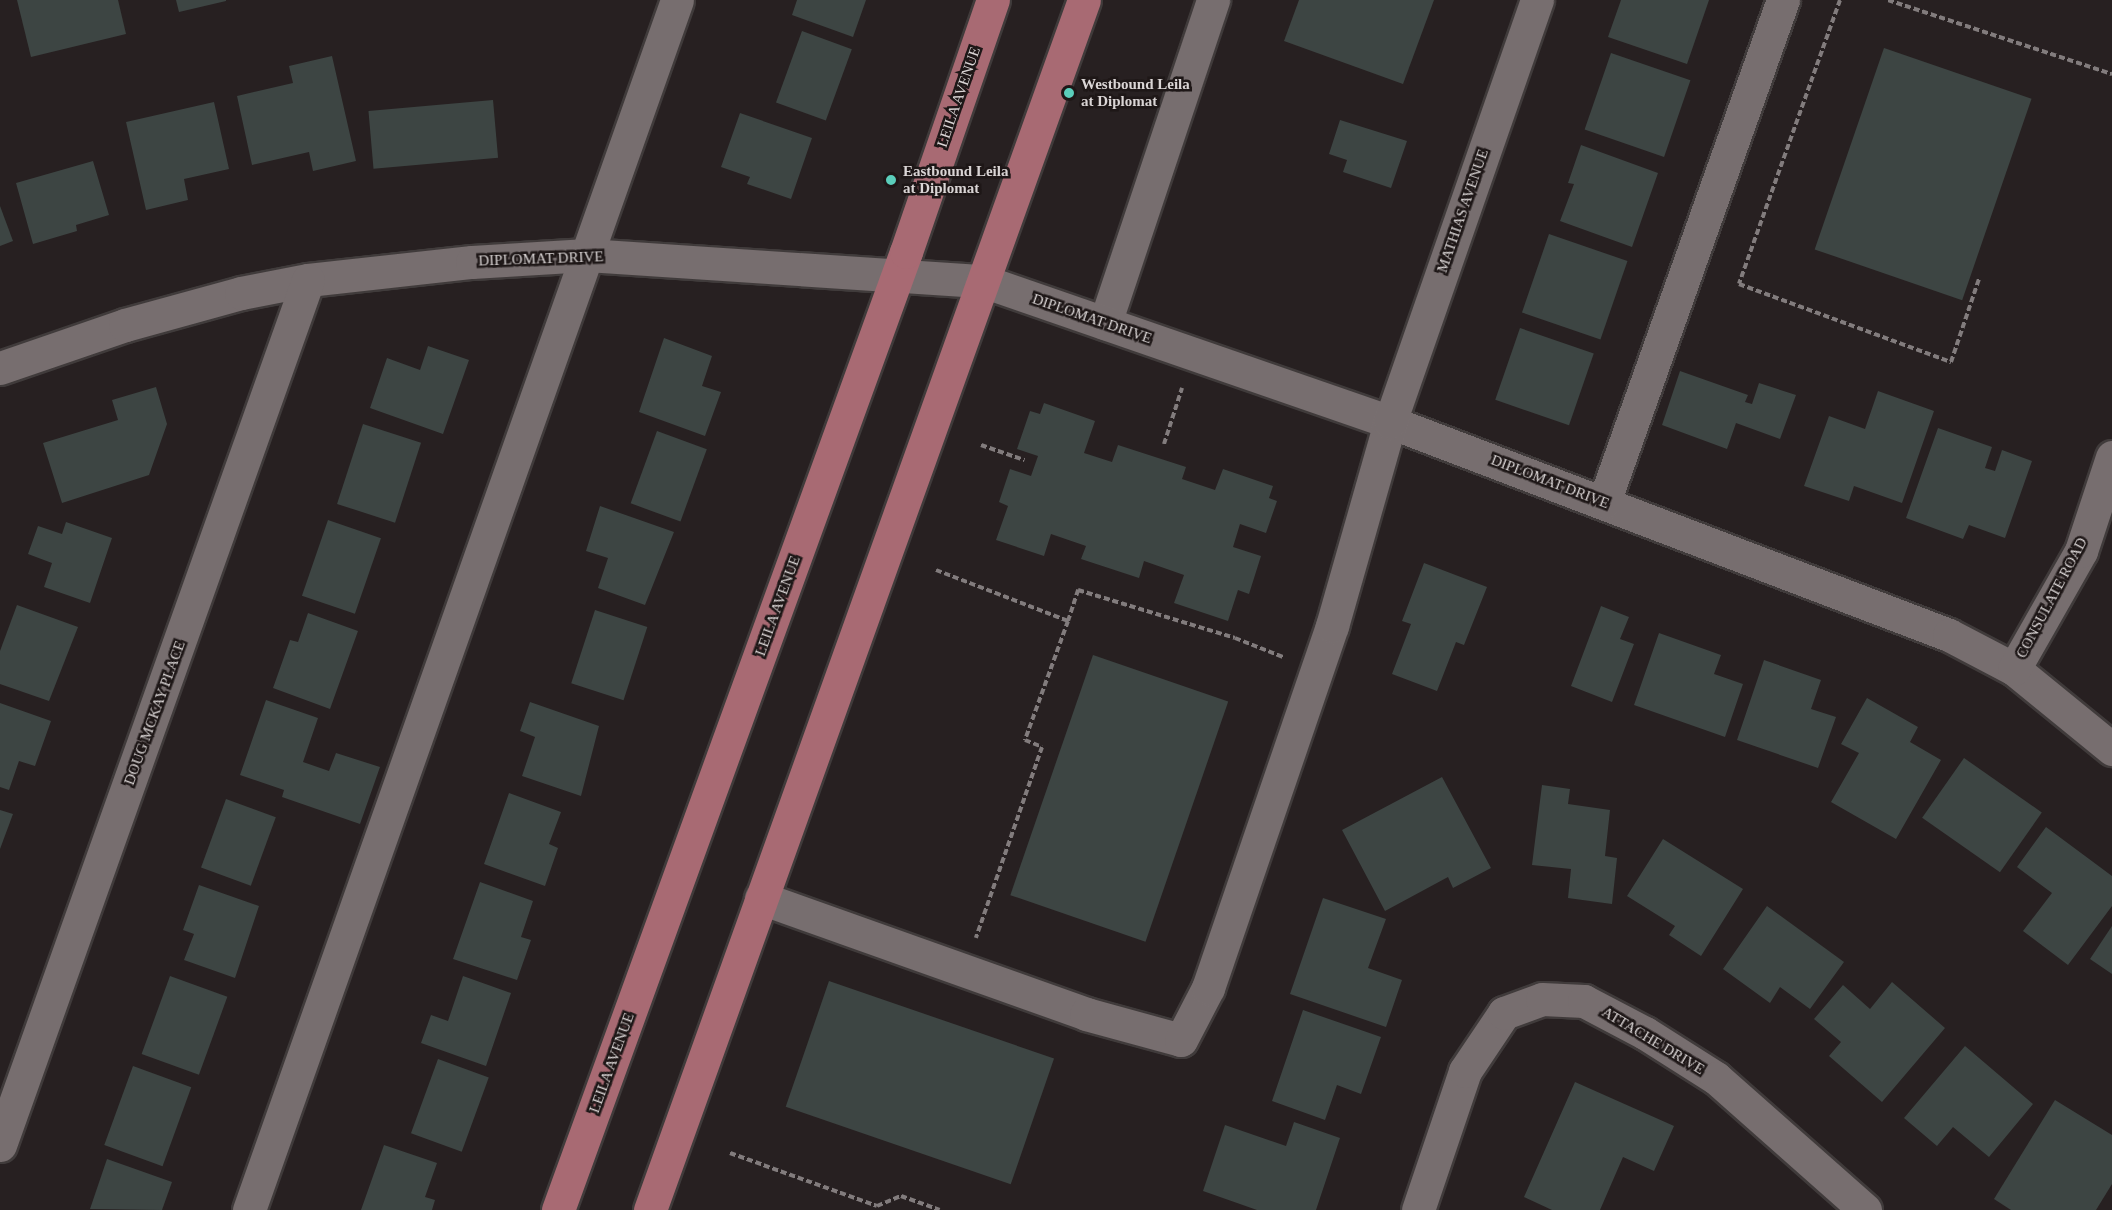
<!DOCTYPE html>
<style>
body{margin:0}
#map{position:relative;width:2112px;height:1210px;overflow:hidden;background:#272021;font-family:Georgia,serif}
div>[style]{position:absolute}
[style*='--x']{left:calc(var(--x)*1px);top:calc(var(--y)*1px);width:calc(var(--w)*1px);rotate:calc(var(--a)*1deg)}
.building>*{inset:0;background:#3d4543;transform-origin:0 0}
.path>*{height:4px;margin-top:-2px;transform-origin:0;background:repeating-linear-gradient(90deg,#827c7d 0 6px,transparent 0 9px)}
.roads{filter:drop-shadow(2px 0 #403b3b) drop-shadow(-2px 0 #403b3b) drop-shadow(0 2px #403b3b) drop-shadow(0 -2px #403b3b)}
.minor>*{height:33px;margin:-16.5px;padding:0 16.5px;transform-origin:16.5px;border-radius:16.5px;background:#776e6f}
.major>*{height:33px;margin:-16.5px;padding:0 16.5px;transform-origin:16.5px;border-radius:16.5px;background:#a86a73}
.dots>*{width:16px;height:16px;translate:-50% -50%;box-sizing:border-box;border:3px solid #1e1717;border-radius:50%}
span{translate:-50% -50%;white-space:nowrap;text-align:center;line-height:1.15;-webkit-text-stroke:5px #1e1717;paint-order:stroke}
.poi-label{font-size:15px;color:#dad5d5;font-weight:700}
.left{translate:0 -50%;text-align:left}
.street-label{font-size:15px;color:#dad5d5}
</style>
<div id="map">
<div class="building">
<i style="clip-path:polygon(17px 0,118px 0,126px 34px,31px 57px)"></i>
<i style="clip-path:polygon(176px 0,226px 0,226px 1px,179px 12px)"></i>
<i style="clip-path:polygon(797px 0,866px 0,853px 37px,792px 15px)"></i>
<i style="clip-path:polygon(1299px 0,1434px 0,1403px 84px,1284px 41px)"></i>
<i style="clip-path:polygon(1709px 0,1687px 64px,1608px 37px,1621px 0)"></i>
<i style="left:802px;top:31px;width:53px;height:76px;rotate:20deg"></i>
<i style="left:1884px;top:48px;width:156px;height:213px;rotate:19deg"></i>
<i style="left:1611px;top:53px;width:84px;height:81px;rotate:19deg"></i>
<i style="clip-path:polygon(332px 56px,356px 161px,313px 171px,309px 152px,252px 165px,237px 96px,293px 83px,289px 66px)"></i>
<i style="left:493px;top:100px;width:58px;height:125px;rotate:85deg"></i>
<i style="clip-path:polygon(214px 102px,229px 169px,184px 179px,188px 200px,146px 210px,126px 122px)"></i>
<i style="clip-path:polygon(740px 113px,812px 138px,791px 199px,747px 184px,750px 177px,721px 167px)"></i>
<i style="clip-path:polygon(1340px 120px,1407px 141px,1391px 188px,1343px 172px,1347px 160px,1329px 154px)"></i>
<i style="clip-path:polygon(1581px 145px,1658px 173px,1632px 247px,1560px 221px,1574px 184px,1568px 183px)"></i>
<i style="clip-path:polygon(93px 161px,109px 215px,76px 225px,77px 231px,33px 244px,16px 183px)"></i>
<i style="clip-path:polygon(0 206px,13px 241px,0 246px)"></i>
<i style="left:1549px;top:234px;width:83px;height:83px;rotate:19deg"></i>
<i style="left:1520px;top:328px;width:78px;height:76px;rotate:19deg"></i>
<i style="clip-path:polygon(664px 338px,712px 356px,702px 386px,721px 392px,705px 436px,639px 412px)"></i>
<i style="clip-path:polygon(428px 346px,469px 360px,443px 434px,370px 408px,387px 358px,420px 370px)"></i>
<i style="clip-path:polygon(1680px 371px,1748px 395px,1745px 402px,1752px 404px,1759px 383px,1796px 395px,1780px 439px,1736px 423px,1727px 449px,1662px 425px)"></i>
<i style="clip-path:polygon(156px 387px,167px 424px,149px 475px,62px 503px,43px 443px,118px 420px,112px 400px)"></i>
<i style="clip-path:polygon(1878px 391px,1934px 411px,1902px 503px,1854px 486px,1849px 501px,1804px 486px,1829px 416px,1865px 429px)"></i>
<i style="clip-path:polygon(1044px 403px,1095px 421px,1084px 453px,1112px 462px,1118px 445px,1186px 467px,1182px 479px,1215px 490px,1223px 469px,1273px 486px,1269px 498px,1277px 501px,1266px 533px,1240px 524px,1233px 547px,1261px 556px,1249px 594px,1238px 590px,1228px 621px,1174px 603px,1184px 575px,1144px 561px,1139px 578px,1081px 559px,1086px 546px,1051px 534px,1044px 556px,996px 540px,1008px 506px,999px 502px,1010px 469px,1031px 476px,1038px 456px,1017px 449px,1030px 411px,1040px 414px)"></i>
<i style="left:363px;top:424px;width:61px;height:84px;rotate:18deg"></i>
<i style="clip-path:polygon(1938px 428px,1992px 447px,1985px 468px,1995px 471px,2002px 450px,2032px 461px,2005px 538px,1969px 525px,1963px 539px,1906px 518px)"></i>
<i style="left:657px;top:431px;width:53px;height:77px;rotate:20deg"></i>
<i style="clip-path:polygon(600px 506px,674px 532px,645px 605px,598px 588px,608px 558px,586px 551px)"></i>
<i style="left:328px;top:520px;width:56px;height:80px;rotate:19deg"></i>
<i style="clip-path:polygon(66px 522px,112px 538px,90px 603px,44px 587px,52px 563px,28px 554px,38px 526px,62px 534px)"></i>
<i style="clip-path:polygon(1424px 563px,1487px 587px,1464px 645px,1456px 642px,1437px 691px,1392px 674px,1411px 624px,1402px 621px)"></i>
<i style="clip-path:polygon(17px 605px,78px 627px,49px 701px,0 684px,0 651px)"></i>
<i style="clip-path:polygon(1601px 606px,1629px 617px,1620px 639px,1634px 644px,1612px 702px,1571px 686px)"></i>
<i style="left:595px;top:610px;width:55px;height:77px;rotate:18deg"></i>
<i style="clip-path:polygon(308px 613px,358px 631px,330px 709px,273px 688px,290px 640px,298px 642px)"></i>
<i style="clip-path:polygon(1659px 633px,1721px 655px,1714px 674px,1743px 684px,1725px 737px,1634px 705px)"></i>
<i style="left:1093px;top:655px;width:143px;height:254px;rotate:19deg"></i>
<i style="clip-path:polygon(1764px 660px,1821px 680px,1811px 709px,1836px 717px,1818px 768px,1737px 740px)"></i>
<i style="clip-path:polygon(1867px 698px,1918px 727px,1910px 742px,1941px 760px,1896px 839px,1831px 802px,1859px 753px,1841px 744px)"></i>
<i style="clip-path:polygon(266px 700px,318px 718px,303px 762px,329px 771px,336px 753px,380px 767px,360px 824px,282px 797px,284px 790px,240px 775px)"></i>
<i style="clip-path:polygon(530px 702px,599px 726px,581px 796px,522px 776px,535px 737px,520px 731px)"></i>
<i style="clip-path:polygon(0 703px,51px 721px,35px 766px,19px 761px,9px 790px,0 787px)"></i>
<i style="left:1964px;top:758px;width:95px;height:73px;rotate:35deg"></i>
<i style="clip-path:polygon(1442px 777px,1491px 868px,1453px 888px,1448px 877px,1385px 911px,1342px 830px)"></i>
<i style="clip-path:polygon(1542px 785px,1570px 789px,1568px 804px,1610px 810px,1605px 856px,1617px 858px,1612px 904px,1568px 898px,1571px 869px,1532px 865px)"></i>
<i style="clip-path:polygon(509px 793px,561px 812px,549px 844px,558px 848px,545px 886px,484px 864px)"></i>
<i style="left:226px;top:799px;width:53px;height:73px;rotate:20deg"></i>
<i style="clip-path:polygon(0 810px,13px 814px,0 849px)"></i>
<i style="clip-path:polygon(2046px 827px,2112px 876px,2112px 906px,2068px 965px,2023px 931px,2052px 893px,2017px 867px)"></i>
<i style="clip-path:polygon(1663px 839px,1743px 889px,1701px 956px,1669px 935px,1675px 926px,1627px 896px)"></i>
<i style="clip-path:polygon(480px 882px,533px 901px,521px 937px,531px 940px,517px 980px,453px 959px)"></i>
<i style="clip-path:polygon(199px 885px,259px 906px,235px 978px,184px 960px,194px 934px,183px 930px)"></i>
<i style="clip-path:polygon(1323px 898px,1386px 919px,1368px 968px,1402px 980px,1386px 1027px,1290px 994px)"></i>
<i style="clip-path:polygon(1767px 906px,1844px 962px,1810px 1009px,1780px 987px,1770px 1003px,1723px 969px)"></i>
<i style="clip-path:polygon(2112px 926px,2112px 974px,2090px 959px)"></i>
<i style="left:170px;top:976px;width:61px;height:83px;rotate:20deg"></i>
<i style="clip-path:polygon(463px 976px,511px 993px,486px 1066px,421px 1043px,431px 1015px,448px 1021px)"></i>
<i style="left:829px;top:981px;width:238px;height:133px;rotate:19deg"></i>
<i style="clip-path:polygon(1892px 982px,1945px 1028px,1882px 1102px,1829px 1056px,1841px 1042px,1814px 1019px,1843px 985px,1870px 1009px)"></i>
<i style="clip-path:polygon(1303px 1010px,1381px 1037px,1361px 1094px,1337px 1085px,1325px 1120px,1272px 1101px)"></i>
<i style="clip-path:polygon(1965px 1046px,2033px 1104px,1989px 1157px,1953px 1127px,1937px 1146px,1904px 1118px)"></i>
<i style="left:438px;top:1059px;width:54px;height:79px;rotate:20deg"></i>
<i style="left:133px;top:1066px;width:62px;height:84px;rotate:20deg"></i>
<i style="clip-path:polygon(1575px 1082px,1674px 1126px,1654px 1171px,1623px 1157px,1600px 1210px,1552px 1210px,1524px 1197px)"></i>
<i style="clip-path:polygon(2055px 1100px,2112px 1135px,2112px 1184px,2096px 1210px,2011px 1210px,1994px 1199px)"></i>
<i style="clip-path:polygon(1294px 1122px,1340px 1138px,1316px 1210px,1257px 1210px,1203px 1191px,1225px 1125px,1286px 1146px)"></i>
<i style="clip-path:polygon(384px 1145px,437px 1163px,425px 1197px,435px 1200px,432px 1210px,361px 1210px)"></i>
<i style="clip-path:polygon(107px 1159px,172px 1182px,162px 1210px,90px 1209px)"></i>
</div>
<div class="path">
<i style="--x:1840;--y:0;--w:301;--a:109.6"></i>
<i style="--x:1739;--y:284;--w:226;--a:20.2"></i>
<i style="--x:1951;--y:362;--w:88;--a:-71.4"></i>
<i style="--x:1888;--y:0;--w:236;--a:18.3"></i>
<i style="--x:1164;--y:444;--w:59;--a:-72.2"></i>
<i style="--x:981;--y:445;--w:46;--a:19.2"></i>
<i style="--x:936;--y:570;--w:142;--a:21.1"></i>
<i style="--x:1068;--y:621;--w:127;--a:109.9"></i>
<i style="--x:1025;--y:740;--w:18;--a:22"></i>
<i style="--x:1042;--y:747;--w:202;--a:109.1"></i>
<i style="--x:1068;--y:621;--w:33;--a:-72"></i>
<i style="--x:1078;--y:590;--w:164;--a:17"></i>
<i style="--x:1235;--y:638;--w:52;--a:21.6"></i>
<i style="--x:730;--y:1153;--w:156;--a:19.8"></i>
<i style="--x:877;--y:1206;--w:26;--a:-23"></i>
<i style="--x:901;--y:1196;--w:41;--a:19.7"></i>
</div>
<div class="roads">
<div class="minor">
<i style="--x:1105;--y:323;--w:341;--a:-71.5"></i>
<i style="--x:0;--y:368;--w:132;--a:-19"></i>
<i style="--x:125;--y:325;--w:120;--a:-15.4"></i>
<i style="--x:241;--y:293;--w:68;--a:-11"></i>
<i style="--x:308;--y:280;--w:165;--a:-6.3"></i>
<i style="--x:472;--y:262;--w:115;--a:-3.5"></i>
<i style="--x:587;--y:255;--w:397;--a:3.8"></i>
<i style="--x:983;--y:281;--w:431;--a:19.1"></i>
<i style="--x:1390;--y:422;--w:598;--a:20.86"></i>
<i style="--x:1949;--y:635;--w:73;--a:27.6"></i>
<i style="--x:2014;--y:669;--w:127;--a:39.2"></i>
<i style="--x:1604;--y:502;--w:533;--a:-70.38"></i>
<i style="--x:2014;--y:669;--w:136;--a:-60.4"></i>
<i style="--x:2081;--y:551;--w:99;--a:-71.7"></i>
<i style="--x:761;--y:898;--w:345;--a:19.6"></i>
<i style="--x:1086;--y:1014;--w:98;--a:15.3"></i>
<i style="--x:1181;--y:1040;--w:59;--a:-62.6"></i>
<i style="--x:1208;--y:988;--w:383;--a:-71.1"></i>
<i style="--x:1332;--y:626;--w:212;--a:-74.1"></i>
<i style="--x:1390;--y:422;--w:447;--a:-70.8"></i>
<i style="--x:0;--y:1145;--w:918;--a:-70.4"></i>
<i style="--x:249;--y:1210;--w:1283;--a:-70.52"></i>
<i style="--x:1418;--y:1210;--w:147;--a:-71.3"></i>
<i style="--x:1465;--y:1071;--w:70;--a:-56.1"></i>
<i style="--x:1504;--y:1013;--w:40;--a:-20.2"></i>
<i style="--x:1542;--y:999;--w:42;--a:2.7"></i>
<i style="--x:1584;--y:1001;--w:69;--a:27.7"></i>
<i style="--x:1645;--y:1033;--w:84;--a:32.4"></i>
<i style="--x:1716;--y:1078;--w:199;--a:41.5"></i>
</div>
<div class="major">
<i style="--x:558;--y:1210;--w:1019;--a:-70.04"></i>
<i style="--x:906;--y:252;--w:267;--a:-71"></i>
<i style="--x:650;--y:1210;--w:1285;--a:-70.27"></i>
</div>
</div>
<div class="dots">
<i style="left:1069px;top:93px;background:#5bcebb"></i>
<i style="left:891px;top:180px;background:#5bcebb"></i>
</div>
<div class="poi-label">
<span class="left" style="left:1081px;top:93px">Westbound Leila<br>at Diplomat</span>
<span class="left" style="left:903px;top:180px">Eastbound Leila<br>at Diplomat</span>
</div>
<div class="street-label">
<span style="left:959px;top:97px;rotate:-71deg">LEILA AVENUE</span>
<span style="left:1463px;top:211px;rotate:-71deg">MATHIAS AVENUE</span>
<span style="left:541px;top:259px;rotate:-2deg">DIPLOMAT DRIVE</span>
<span style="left:1092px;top:319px;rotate:19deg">DIPLOMAT DRIVE</span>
<span style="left:1550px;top:482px;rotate:21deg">DIPLOMAT DRIVE</span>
<span style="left:2052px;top:598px;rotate:-62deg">CONSULATE ROAD</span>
<span style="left:778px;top:606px;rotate:-70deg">LEILA AVENUE</span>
<span style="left:155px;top:713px;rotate:-70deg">DOUG MCKAY PLACE</span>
<span style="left:1653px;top:1041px;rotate:31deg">ATTACHE DRIVE</span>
<span style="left:612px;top:1063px;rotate:-70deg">LEILA AVENUE</span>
</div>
</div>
